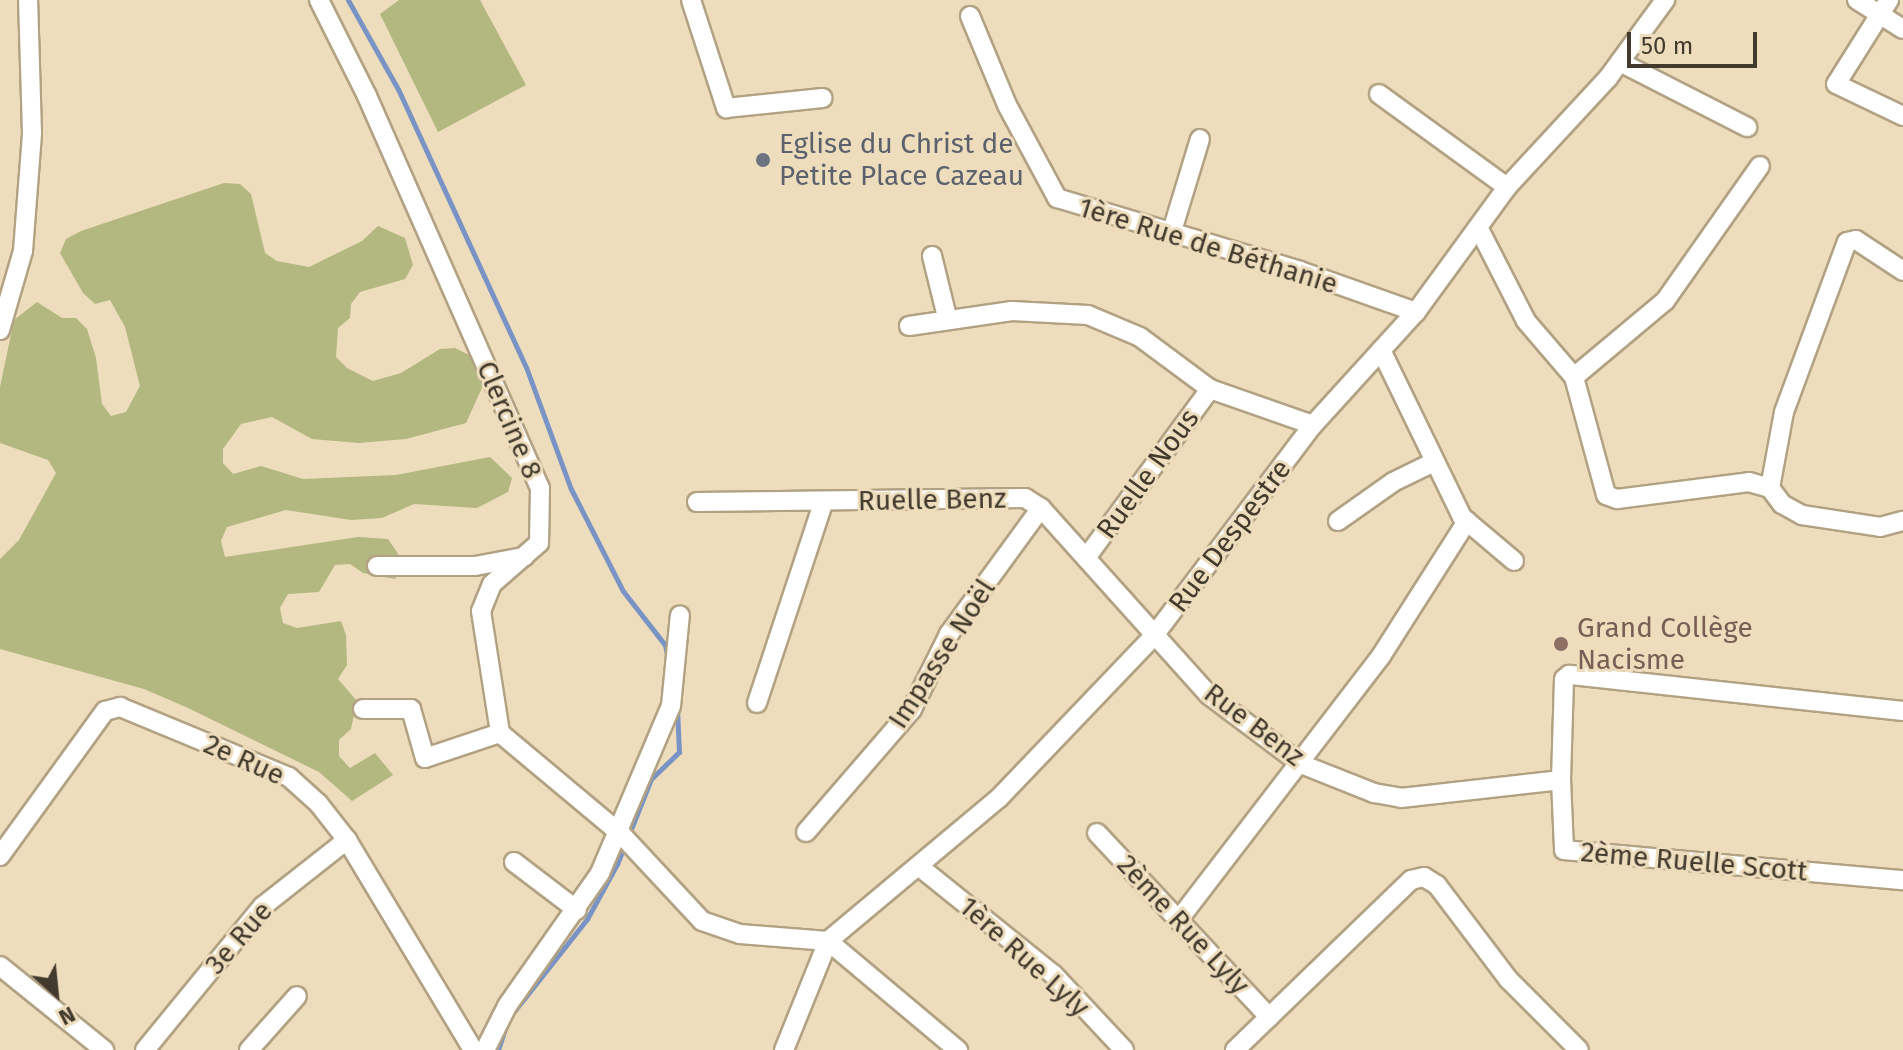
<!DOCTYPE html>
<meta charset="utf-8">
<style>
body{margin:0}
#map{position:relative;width:1903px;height:1050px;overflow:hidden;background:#eeddbc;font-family:"Fira Sans",sans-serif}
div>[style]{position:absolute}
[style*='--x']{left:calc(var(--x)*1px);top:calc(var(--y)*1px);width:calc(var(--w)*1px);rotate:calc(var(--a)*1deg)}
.green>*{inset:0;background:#b3b780}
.stream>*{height:5px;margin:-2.5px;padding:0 2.5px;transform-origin:2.5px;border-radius:2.5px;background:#7994c4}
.roads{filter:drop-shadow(2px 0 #b2a283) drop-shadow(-2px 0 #b2a283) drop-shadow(0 2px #b2a283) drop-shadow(0 -2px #b2a283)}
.minor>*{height:18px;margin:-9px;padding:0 9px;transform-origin:9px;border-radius:9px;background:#fff}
.dots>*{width:22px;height:22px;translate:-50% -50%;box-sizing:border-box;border:4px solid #eeddbc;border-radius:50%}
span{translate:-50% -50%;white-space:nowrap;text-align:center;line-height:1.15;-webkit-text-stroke:6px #eeddbc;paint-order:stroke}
.worship-label{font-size:28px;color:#5b616d}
.left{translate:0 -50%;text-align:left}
.street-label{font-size:28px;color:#413a2d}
.education-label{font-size:28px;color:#785e54}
.north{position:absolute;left:16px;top:954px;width:80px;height:80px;-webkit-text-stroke:6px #eeddbc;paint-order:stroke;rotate:153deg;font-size:22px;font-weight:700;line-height:32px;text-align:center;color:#413a2d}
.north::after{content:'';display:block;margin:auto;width:28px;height:36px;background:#413a2d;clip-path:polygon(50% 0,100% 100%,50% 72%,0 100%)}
.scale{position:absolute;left:1627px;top:32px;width:130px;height:36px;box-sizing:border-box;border:4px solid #413a2d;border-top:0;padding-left:10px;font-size:24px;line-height:28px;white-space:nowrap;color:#413a2d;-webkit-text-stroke:6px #eeddbc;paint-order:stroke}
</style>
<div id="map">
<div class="green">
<i style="clip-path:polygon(399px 0,480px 0,526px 85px,438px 132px,380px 14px)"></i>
<i style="clip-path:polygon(224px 183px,240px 184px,251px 194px,265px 253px,277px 261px,309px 267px,362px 241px,378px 226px,405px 238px,413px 265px,405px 279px,360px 292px,351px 304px,350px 318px,338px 328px,336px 357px,347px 368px,373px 381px,401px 373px,440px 349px,455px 348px,469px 355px,486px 379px,466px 423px,406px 439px,359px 443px,312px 439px,272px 417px,241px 424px,223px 449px,223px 463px,233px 474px,261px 466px,303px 479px,396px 475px,490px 457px,512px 478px,508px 492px,477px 508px,414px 504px,382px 518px,351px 520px,286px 510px,227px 527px,221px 541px,225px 557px,358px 537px,388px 539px,397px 552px,403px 565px,395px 579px,363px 573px,350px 564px,335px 565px,319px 592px,288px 594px,280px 608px,283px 623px,297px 628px,341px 621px,346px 635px,347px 665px,338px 679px,357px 701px,351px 729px,339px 740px,339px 756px,350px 768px,375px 753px,393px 775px,352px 801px,319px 772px,188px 708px,144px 689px,0 649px,0 559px,19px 540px,56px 473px,48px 460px,0 443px,0 387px,14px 320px,37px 302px,62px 318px,76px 318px,87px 329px,96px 358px,102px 404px,111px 416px,126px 412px,140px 386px,125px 327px,110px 300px,95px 304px,83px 293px,60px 253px,66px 239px,81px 231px)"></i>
</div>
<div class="stream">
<i style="--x:348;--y:0;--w:102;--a:60.7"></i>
<i style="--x:398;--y:89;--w:306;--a:65.3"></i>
<i style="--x:526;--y:367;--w:130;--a:69.8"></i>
<i style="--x:571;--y:489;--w:114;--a:63"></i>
<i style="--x:623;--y:591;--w:68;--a:52.1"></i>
<i style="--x:665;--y:645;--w:14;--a:78"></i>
<i style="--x:512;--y:1014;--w:121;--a:-51.7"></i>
<i style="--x:587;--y:919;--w:63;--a:-61.4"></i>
<i style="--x:617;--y:864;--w:92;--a:-68.2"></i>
<i style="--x:651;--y:779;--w:39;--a:-44"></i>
<i style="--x:679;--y:752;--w:44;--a:-92.6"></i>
<i style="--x:498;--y:1050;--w:25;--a:-72"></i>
</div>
<div class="roads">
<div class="minor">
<i style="--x:319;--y:0;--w:107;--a:63.4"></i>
<i style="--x:367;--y:96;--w:428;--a:66.2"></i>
<i style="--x:540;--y:488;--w:55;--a:91"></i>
<i style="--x:539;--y:543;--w:62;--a:138.9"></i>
<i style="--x:492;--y:584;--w:29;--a:112"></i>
<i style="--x:481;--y:611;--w:123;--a:81.1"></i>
<i style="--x:500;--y:733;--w:158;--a:39.9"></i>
<i style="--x:621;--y:834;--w:119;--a:47"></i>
<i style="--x:702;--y:921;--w:40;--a:18.9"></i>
<i style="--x:740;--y:934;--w:88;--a:4.5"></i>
<i style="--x:828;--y:941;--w:170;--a:40"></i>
<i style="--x:691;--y:0;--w:114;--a:72"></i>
<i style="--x:726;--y:108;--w:97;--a:-5.9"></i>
<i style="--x:1857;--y:0;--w:54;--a:32.2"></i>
<i style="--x:1889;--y:0;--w:99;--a:122.2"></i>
<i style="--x:1836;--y:84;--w:74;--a:25.5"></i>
<i style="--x:970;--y:16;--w:96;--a:67.4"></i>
<i style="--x:1007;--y:105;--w:106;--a:61.7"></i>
<i style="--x:1057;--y:198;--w:254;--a:16.7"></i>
<i style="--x:1300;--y:271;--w:123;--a:19.5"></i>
<i style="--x:1620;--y:62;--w:143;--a:27.1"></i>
<i style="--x:1379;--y:94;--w:158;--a:36"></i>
<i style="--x:1479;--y:229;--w:103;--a:62.9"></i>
<i style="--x:1526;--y:321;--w:74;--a:49.4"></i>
<i style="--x:1574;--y:377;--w:122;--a:74.8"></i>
<i style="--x:1606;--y:495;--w:12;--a:20"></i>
<i style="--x:1617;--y:499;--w:133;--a:-7.3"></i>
<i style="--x:1749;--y:482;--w:22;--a:16"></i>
<i style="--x:1770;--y:488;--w:20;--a:53"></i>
<i style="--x:1782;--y:504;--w:23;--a:29"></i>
<i style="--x:1802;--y:515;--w:79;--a:8.7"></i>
<i style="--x:1880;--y:527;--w:24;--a:-15"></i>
<i style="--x:1172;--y:231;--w:96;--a:-73.1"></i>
<i style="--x:932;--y:256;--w:63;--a:76.2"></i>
<i style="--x:909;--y:326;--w:104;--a:-8.3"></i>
<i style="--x:1012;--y:311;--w:76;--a:3"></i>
<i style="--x:1088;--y:315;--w:56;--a:22.9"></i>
<i style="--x:1140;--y:337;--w:87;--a:36.6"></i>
<i style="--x:1210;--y:389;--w:109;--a:19.3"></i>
<i style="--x:0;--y:330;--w:82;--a:-73.8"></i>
<i style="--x:23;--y:251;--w:118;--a:-85.6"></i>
<i style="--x:32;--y:133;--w:133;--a:-91.7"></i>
<i style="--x:1381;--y:350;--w:186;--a:64.1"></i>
<i style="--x:1462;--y:517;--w:68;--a:40.2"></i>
<i style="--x:1574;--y:377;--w:119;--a:-39.9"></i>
<i style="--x:1665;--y:301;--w:165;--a:-54.9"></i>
<i style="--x:1770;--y:488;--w:77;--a:-79.6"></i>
<i style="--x:1784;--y:412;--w:181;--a:-69.7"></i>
<i style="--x:1847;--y:242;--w:9;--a:-13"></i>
<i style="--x:1856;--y:240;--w:56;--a:33.4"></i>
<i style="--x:697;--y:502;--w:328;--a:-0.7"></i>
<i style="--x:1025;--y:498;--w:19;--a:32"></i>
<i style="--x:1041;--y:508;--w:251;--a:48.1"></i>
<i style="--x:1209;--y:695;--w:115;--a:36.9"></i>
<i style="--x:1301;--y:764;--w:79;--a:21.7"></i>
<i style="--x:1374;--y:793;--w:27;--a:10"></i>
<i style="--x:1401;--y:798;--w:161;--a:-6.4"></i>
<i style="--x:1338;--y:521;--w:67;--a:-35.3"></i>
<i style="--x:1393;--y:482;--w:46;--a:-26"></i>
<i style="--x:1086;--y:558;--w:210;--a:-53.7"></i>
<i style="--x:377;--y:566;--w:98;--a:0"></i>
<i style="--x:475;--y:566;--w:50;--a:-10.4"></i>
<i style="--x:757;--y:703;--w:211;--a:-71.7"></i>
<i style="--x:363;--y:709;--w:48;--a:0"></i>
<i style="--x:411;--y:709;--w:51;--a:74.1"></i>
<i style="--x:425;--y:758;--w:79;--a:-18.4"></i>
<i style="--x:1903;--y:711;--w:336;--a:-173.8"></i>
<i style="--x:1569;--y:675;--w:6;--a:141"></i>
<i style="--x:1564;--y:679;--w:101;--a:91.7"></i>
<i style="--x:1561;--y:780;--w:70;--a:87.5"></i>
<i style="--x:1564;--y:850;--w:340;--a:5.1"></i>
<i style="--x:806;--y:832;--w:162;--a:-49.2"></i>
<i style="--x:912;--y:709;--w:84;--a:-63.7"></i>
<i style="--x:949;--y:634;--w:156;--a:-53.9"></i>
<i style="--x:1097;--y:833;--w:252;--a:46.9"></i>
<i style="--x:0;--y:856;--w:179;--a:-54.1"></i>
<i style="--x:105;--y:711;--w:16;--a:-15"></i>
<i style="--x:120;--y:707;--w:183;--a:22.5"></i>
<i style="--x:289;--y:777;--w:39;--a:42"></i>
<i style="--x:318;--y:803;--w:47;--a:51.9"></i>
<i style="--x:347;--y:840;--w:245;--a:59"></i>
<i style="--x:514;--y:862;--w:79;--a:37.3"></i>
<i style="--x:921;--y:868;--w:169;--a:38.8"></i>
<i style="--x:1053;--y:974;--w:104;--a:46.9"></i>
<i style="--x:1180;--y:918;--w:330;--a:-52.5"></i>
<i style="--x:1381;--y:656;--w:160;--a:-57.5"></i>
<i style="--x:0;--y:966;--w:134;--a:38.9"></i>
<i style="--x:145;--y:1050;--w:186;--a:-50.7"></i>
<i style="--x:263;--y:906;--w:107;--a:-38.2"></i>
<i style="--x:249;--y:1050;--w:72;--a:-48.4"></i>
<i style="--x:485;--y:1050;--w:49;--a:-63.4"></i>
<i style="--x:507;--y:1006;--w:162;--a:-55"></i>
<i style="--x:600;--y:873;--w:181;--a:-67"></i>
<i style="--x:671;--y:706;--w:91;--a:-84.4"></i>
<i style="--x:784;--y:1050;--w:118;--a:-68"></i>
<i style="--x:828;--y:941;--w:223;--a:-39.9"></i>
<i style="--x:999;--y:798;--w:223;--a:-46.3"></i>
<i style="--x:1153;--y:637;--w:266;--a:-53"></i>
<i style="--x:1313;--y:425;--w:153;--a:-47.7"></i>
<i style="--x:1416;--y:312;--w:155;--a:-53.9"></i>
<i style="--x:1507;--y:187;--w:149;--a:-47.2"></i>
<i style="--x:1608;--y:78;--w:97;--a:-53.8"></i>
<i style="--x:1235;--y:1050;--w:245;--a:-44"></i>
<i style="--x:1411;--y:880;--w:13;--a:-13"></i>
<i style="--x:1424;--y:877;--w:15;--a:32"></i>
<i style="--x:1437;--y:885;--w:118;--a:52.9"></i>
<i style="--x:1508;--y:979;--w:100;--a:45"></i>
</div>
</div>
<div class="dots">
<i style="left:763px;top:160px;background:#6b7280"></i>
<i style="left:1561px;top:644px;background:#8d6e63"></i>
</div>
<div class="worship-label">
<span class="left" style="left:779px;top:160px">Eglise du Christ de<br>Petite Place Cazeau</span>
</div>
<div class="street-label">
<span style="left:1208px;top:246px;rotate:17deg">1ère Rue de Béthanie</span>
<span style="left:509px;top:420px;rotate:67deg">Clercine 8</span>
<span style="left:1148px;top:474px;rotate:-54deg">Ruelle Nous</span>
<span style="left:932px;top:500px;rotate:-1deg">Ruelle Benz</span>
<span style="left:1230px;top:536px;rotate:-53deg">Rue Despestre</span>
<span style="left:942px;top:654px;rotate:-57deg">Impasse Noël</span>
<span style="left:1254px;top:725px;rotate:37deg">Rue Benz</span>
<span style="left:244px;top:760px;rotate:24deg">2e Rue</span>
<span style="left:1694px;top:862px;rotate:5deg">2ème Ruelle Scott</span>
<span style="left:1183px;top:925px;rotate:47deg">2ème Rue Lyly</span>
<span style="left:239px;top:938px;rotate:-49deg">3e Rue</span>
<span style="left:1024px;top:957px;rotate:42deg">1ère Rue Lyly</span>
</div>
<div class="education-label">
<span class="left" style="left:1577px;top:644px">Grand Collège<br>Nacisme</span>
</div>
<div class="north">N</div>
<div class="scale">50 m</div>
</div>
